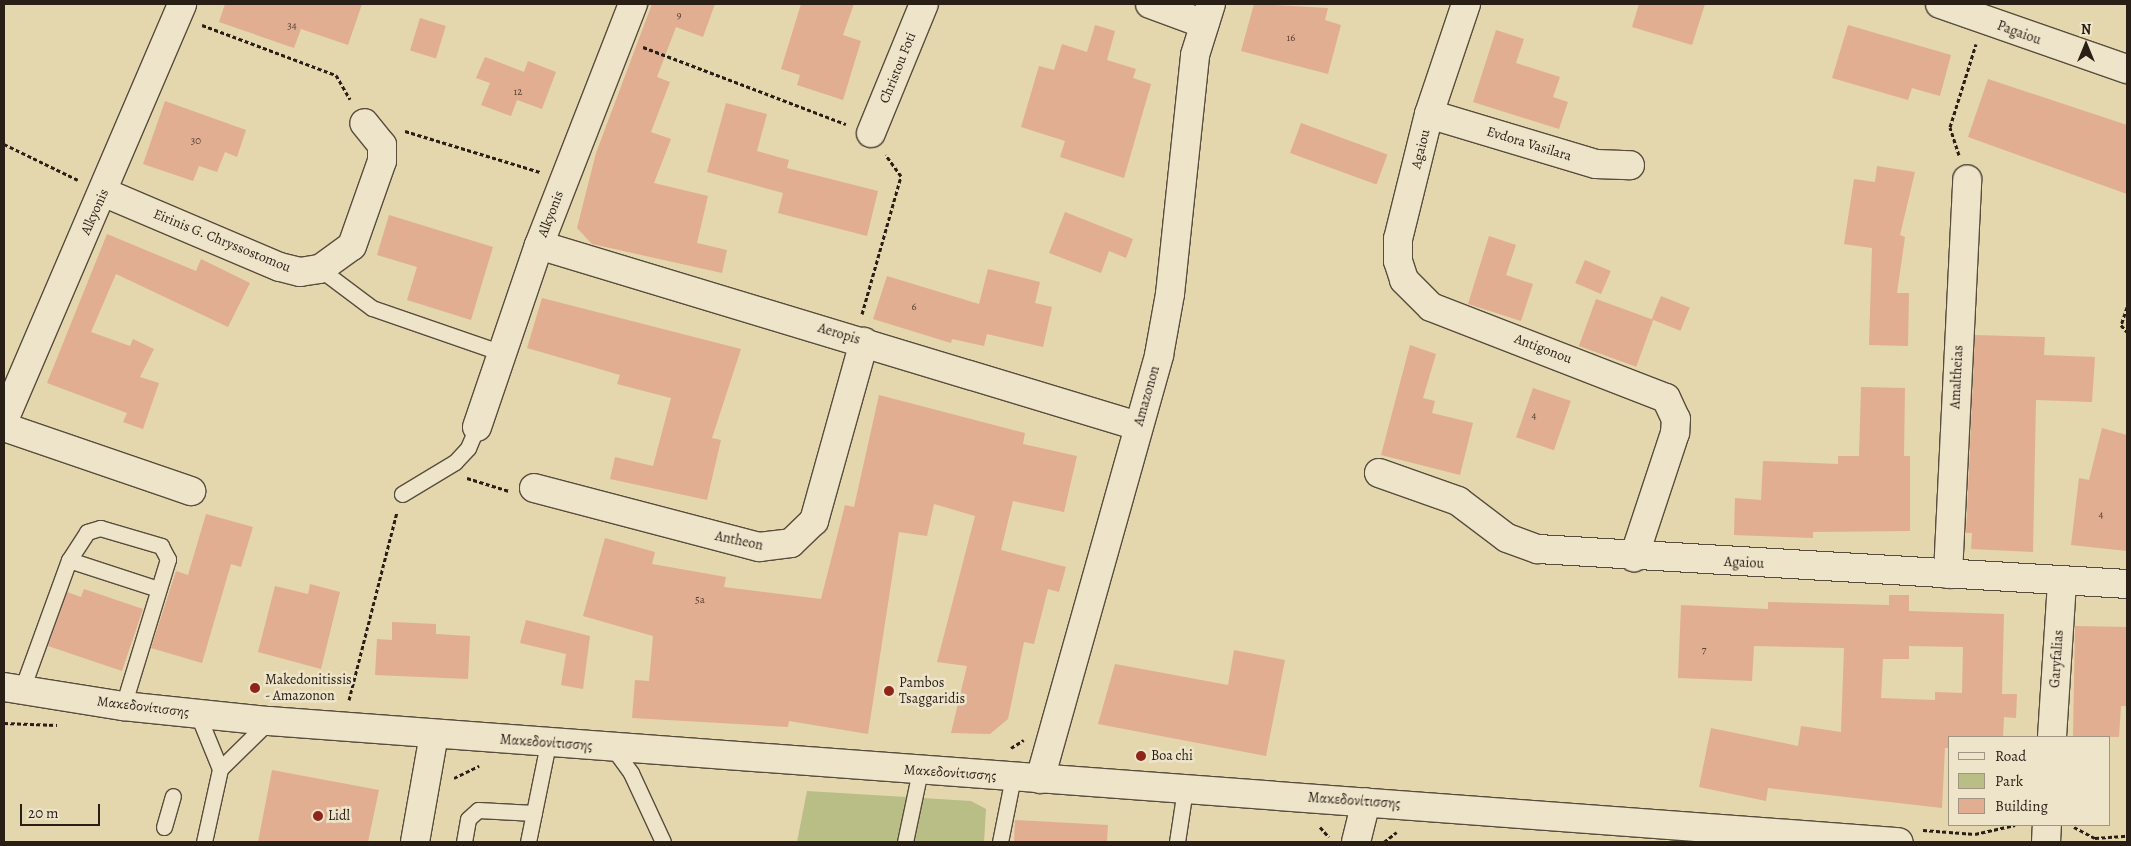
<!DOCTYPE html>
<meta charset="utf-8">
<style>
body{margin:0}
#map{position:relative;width:2131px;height:846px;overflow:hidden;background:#e4d6ad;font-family:Alegreya,serif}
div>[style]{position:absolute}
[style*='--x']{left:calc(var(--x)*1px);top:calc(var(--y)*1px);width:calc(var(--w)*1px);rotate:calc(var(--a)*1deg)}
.green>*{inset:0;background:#b9bd86}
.building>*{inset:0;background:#e1ae91;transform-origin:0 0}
.path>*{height:3px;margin-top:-1.5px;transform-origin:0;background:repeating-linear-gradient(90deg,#2a1f16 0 4px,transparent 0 6.5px)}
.roads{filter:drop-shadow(1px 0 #584d3c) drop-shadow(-1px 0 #584d3c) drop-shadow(0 1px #584d3c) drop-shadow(0 -1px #584d3c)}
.service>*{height:15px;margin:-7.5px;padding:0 7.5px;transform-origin:7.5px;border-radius:7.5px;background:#ede4ca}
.minor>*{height:28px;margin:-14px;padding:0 14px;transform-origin:14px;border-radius:14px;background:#ede4ca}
.secondary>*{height:28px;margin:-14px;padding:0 14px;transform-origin:14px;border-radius:14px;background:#ede4ca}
.dots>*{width:14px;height:14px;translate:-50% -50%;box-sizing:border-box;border:2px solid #ede4ca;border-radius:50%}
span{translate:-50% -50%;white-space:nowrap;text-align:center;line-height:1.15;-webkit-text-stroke:5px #ede4ca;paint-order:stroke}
.number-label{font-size:11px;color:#584335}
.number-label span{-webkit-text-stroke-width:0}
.street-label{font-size:14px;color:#2a1f16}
.poi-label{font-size:14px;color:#2a1f16}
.left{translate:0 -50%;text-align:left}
.frame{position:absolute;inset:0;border:5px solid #2a1f16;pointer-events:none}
.legend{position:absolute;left:1948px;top:736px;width:162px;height:90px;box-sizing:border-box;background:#ede4ca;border:1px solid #9f9582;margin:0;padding:6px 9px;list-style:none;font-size:15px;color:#2a1f16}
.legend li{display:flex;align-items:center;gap:10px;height:25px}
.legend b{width:25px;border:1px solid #9f9582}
.north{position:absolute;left:2061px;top:20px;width:50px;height:50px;-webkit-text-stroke:4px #ede4ca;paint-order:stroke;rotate:0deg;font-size:14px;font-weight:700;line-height:20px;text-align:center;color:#2a1f16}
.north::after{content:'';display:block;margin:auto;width:18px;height:22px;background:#2a1f16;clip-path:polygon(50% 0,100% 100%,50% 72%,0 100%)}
.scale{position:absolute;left:20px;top:804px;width:80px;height:22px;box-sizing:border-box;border:2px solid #2a1f16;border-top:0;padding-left:6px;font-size:15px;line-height:18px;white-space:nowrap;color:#2a1f16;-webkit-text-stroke:4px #ede4ca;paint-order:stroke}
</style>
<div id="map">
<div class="green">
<i style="clip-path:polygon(807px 791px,971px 801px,986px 809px,984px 842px,797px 842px)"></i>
</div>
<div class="building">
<i style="clip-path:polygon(225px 4px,362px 4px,348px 45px,301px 29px,294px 48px,219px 22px)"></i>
<i style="clip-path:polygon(652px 4px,715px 4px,703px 37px,676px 27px,657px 77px,670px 82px,651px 132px,671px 139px,654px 183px,708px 196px,697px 243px,727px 250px,722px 273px,592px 244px,577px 228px,596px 153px)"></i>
<i style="clip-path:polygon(801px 4px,854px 4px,843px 35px,861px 41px,843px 100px,797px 85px,800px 75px,781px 69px)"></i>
<i style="clip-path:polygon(1254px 4px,1328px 8px,1325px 20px,1341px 25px,1328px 74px,1241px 51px)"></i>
<i style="clip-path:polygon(1639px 4px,1705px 4px,1692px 45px,1632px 27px)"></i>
<i style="left:420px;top:18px;width:27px;height:34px;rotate:17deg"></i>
<i style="clip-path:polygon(1095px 25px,1115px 31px,1107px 60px,1136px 69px,1133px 78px,1151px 84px,1124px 178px,1060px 157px,1065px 141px,1021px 127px,1039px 66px,1054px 70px,1062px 44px,1087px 52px)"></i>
<i style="clip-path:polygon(1848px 25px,1951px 55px,1940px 96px,1912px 88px,1908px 100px,1832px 78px)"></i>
<i style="clip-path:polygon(1496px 30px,1524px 39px,1516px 63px,1560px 77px,1553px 97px,1568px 102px,1559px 129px,1473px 102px)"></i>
<i style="clip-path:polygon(485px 57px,524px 72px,528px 61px,556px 72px,542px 109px,517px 100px,511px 116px,481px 105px,490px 83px,476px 78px)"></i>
<i style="clip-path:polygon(1988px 79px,2127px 125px,2127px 194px,1968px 137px)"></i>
<i style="clip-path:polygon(165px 101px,246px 130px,237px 157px,225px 152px,217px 172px,199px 166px,193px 181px,143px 164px)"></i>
<i style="clip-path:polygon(726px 103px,767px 114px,757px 151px,789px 160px,787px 168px,878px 191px,867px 236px,778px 213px,783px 193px,707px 172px)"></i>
<i style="left:1301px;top:123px;width:92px;height:32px;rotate:20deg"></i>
<i style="clip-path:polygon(1877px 166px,1915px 172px,1900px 235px,1905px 237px,1897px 293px,1909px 293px,1908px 346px,1869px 345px,1872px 248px,1844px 244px,1854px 179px,1875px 182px)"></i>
<i style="clip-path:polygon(1065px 212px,1133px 239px,1126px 258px,1109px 251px,1101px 273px,1049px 253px)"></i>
<i style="clip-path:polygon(389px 215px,493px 247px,471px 320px,407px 300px,417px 267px,377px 255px)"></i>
<i style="clip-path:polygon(107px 234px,196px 271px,201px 259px,250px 283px,228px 327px,116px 274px,91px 332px,130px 346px,133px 339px,154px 349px,140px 377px,159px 383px,143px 429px,123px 422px,127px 413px,47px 383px)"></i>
<i style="clip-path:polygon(1489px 236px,1516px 245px,1506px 275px,1533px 284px,1521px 321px,1468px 304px)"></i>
<i style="left:1585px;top:260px;width:28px;height:25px;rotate:23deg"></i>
<i style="clip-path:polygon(988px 269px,1040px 282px,1035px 303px,1052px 307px,1043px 347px,987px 334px,984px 346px,952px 339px,951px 343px,873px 319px,887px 276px,979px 304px)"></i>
<i style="left:1661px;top:296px;width:31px;height:25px;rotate:22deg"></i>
<i style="clip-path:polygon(542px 298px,741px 349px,712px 438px,721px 440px,707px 500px,610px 479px,615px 457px,653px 466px,671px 398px,617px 384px,620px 375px,527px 348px)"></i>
<i style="left:1596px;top:299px;width:61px;height:50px;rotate:20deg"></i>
<i style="clip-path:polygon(1975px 335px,2045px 337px,2044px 355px,2095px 357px,2092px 402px,2036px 400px,2033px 552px,1971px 549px,1972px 533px,1966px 533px)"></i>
<i style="clip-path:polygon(1410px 345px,1436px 354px,1423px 398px,1435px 401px,1432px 413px,1473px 423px,1460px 475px,1381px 455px)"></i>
<i style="clip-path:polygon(1861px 387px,1905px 388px,1904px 456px,1910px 456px,1910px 531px,1813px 532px,1813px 538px,1734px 535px,1735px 498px,1761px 500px,1763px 461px,1838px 464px,1838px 456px,1859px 456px)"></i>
<i style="left:1533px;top:388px;width:40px;height:52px;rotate:19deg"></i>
<i style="clip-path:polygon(879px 395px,1025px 433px,1023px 444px,1077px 456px,1064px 512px,1013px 501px,1001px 550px,1066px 567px,1059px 592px,1048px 589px,1034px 644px,1024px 642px,1008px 719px,990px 734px,951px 733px,967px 666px,937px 662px,975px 516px,934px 504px,927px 536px,899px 532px,868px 734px,789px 721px,788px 727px,632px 718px,635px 680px,649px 681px,653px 636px,583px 616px,605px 538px,655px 552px,652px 564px,726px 577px,724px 587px,821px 599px,845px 505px,854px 507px)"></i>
<i style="clip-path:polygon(2102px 428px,2127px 435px,2127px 551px,2071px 545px,2079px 478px,2089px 480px)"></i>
<i style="clip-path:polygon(206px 514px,253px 527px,241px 567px,231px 564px,202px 663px,151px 648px,176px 571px,188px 575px)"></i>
<i style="clip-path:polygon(310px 584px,340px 592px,321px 669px,258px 652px,275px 586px,308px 594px)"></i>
<i style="clip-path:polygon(84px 589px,143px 609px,122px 671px,48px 646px,67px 592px,81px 597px)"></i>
<i style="clip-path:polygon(evenodd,1889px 595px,1909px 595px,1909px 611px,2004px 614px,2002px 694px,2017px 694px,2016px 718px,2004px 717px,2003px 737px,1950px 737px,1950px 748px,1945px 748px,1942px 808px,1768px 788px,1766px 801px,1699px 787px,1711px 728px,1798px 746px,1801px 726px,1841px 732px,1844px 648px,1754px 646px,1752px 681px,1678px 678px,1681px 605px,1768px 609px,1768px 602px,1889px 605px,1889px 595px,1909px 646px,1963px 647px,1962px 693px,1935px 692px,1935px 700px,1881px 698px,1883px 659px,1909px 659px,1909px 646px)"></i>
<i style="clip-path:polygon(526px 620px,590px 636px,583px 689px,561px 685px,566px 654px,520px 643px)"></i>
<i style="clip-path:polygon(392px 622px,436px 624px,436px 634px,470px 636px,468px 679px,375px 675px,377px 639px,392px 640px)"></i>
<i style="clip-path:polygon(2075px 626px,2127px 627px,2126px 706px,2121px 706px,2119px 737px,2073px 737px)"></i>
<i style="clip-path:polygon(1234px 650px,1285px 660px,1266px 756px,1098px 724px,1115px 664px,1228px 685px)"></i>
<i style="clip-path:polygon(272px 770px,379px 790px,368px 842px,258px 842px)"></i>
<i style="clip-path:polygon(1015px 820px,1108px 825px,1107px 842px,1014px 842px)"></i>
</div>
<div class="path">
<i style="--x:202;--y:25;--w:143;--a:20.5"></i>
<i style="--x:336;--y:75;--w:28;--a:60"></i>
<i style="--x:643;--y:47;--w:217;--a:20.8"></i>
<i style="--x:405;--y:131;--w:141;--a:16.9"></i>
<i style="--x:4;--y:144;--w:82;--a:25.9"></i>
<i style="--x:1959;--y:155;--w:29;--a:-108"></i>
<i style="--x:1950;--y:127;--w:87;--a:-72.6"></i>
<i style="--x:2127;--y:307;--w:19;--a:108"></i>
<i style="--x:2121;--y:325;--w:9;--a:49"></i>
<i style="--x:862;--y:314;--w:143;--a:-74.2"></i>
<i style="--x:901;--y:176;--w:26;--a:-126"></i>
<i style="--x:467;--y:478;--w:44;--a:17.2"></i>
<i style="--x:349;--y:700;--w:194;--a:-75.7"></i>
<i style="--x:4;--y:723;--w:53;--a:2.2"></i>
<i style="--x:1011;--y:748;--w:15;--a:-32"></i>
<i style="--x:454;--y:778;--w:28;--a:-26"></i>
<i style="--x:1320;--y:827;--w:13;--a:48"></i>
<i style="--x:2074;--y:827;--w:24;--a:28"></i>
<i style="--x:2095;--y:838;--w:32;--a:-4"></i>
<i style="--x:1923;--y:830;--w:52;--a:4.4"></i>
<i style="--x:1975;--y:834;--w:41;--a:-12.7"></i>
<i style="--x:1384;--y:842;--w:16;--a:-38"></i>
</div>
<div class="roads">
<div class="service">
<i style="--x:320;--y:269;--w:65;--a:36.9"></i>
<i style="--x:372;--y:308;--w:138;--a:19.1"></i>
<i style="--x:402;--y:494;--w:62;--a:-31.1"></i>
<i style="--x:455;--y:462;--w:19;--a:-47"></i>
<i style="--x:468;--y:448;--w:23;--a:-67"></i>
<i style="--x:69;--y:560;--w:94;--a:18"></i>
<i style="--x:22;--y:689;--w:137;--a:-70"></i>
<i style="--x:69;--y:560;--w:33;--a:-57"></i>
<i style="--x:87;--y:532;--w:14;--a:-17"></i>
<i style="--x:100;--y:528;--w:64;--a:16.4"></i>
<i style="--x:161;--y:546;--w:15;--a:62"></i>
<i style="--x:168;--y:559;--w:154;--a:107"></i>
<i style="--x:198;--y:715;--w:58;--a:67.8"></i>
<i style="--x:613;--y:748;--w:31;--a:54"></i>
<i style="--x:631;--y:773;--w:76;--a:65.1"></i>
<i style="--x:164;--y:827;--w:32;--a:-74"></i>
<i style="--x:204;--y:842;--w:75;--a:-77.6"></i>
<i style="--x:220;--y:769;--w:69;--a:-44.4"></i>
<i style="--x:464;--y:842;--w:23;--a:-80"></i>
<i style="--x:468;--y:819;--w:13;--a:-42"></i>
<i style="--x:478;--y:810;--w:56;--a:3.1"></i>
<i style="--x:528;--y:842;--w:100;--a:-78.5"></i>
<i style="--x:905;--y:842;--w:73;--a:-78.1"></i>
<i style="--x:1000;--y:842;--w:66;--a:-78.7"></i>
<i style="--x:1177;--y:842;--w:54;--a:-81.4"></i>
</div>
<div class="minor">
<i style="--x:1150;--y:4;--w:58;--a:20.3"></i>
<i style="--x:1466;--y:4;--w:116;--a:108.6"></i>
<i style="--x:1429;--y:114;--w:129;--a:103.9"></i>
<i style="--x:1398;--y:239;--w:22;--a:90"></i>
<i style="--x:1398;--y:261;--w:20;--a:72"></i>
<i style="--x:1404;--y:280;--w:38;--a:45"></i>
<i style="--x:1431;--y:307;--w:252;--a:21.2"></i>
<i style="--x:1666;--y:398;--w:23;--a:65"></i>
<i style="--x:1676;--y:419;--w:14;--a:94"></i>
<i style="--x:1675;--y:433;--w:131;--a:108.3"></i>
<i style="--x:1940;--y:4;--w:198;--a:19.2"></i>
<i style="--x:1429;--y:114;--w:174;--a:16.7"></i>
<i style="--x:1596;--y:164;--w:34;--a:2"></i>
<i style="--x:871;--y:133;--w:139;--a:-67.7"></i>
<i style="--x:103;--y:192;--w:192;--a:23"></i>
<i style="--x:280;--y:267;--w:21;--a:14"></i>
<i style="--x:300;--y:272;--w:20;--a:-9"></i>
<i style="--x:320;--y:269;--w:39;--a:-36"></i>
<i style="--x:352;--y:246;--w:90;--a:-70.6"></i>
<i style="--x:382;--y:161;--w:16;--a:-90"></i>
<i style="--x:382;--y:145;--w:28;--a:-129"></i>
<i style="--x:539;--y:245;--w:626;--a:16.81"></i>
<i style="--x:4;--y:420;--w:452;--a:-66.8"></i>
<i style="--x:4;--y:427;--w:198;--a:18.9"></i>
<i style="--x:477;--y:427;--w:192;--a:-71.2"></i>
<i style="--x:539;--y:245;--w:259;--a:-68.7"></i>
<i style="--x:1379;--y:473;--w:84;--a:19.5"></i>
<i style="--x:1458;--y:501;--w:61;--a:37.1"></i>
<i style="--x:1507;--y:538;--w:33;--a:20"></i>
<i style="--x:1538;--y:549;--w:590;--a:3.4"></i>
<i style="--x:534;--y:488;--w:233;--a:14.7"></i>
<i style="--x:759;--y:547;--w:32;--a:-7"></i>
<i style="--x:791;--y:543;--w:32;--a:-44"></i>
<i style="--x:814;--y:521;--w:186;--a:-74.4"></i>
<i style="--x:1948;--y:574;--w:395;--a:-87.2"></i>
<i style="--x:2052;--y:737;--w:155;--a:-86.3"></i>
<i style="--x:1040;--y:779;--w:440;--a:-74.3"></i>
<i style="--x:1159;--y:355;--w:62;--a:-79.8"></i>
<i style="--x:1170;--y:294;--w:240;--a:-84"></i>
<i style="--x:1195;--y:55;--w:53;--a:-72.6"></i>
<i style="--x:415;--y:842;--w:110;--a:-80"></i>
<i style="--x:1356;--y:842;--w:41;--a:-76"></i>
<i style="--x:2046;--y:842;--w:17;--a:-87"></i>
</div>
<div class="secondary">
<i style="--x:4;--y:687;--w:121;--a:9.1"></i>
<i style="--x:123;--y:706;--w:147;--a:5.9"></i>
<i style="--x:269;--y:721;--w:1634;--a:4.25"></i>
</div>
</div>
<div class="dots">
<i style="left:255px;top:688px;background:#8f2418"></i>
<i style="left:889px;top:691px;background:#8f2418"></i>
<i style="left:1141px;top:756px;background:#8f2418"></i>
<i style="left:318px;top:816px;background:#8f2418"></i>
</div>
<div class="number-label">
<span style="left:679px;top:15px">9</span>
<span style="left:292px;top:26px">34</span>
<span style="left:1291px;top:38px">16</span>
<span style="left:518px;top:92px">12</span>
<span style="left:196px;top:141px">30</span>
<span style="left:914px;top:307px">6</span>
<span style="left:1534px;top:416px">4</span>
<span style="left:2101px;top:515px">4</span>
<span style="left:700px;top:600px">5a</span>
<span style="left:1704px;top:650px">7</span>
</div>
<div class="street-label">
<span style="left:2019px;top:33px;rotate:20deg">Pagaiou</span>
<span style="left:898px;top:68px;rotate:-68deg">Christou Foti</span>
<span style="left:1529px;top:144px;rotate:17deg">Evdora Vasilara</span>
<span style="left:1421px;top:149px;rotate:-76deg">Agaiou</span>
<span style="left:95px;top:212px;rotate:-66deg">Alkyonis</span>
<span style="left:551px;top:214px;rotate:-69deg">Alkyonis</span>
<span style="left:222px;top:241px;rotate:22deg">Eirinis G. Chryssostomou</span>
<span style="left:839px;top:334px;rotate:17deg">Aeropis</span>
<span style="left:1543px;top:349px;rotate:21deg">Antigonou</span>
<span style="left:1957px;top:377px;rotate:-87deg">Amaltheias</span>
<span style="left:1147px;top:396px;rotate:-74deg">Amazonon</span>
<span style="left:739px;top:541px;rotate:12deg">Antheon</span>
<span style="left:1744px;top:563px;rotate:3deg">Agaiou</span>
<span style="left:2057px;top:659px;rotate:-86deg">Garyfalias</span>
<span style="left:143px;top:707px;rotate:7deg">Μακεδονίτισσης</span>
<span style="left:546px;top:743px;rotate:4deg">Μακεδονίτισσης</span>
<span style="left:950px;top:773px;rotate:4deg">Μακεδονίτισσης</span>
<span style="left:1354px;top:801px;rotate:4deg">Μακεδονίτισσης</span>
</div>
<div class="poi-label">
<span class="left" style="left:265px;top:688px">Makedonitissis<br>- Amazonon</span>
<span class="left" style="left:899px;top:691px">Pambos<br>Tsaggaridis</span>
<span class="left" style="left:1151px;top:756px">Boa chi</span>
<span class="left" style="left:328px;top:816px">Lidl</span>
</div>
<div class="frame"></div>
<ul class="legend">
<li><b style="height:6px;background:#ede4ca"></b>Road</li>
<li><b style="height:14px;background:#b9bd86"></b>Park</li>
<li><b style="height:14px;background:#e1ae91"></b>Building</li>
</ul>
<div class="north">N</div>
<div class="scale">20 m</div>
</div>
